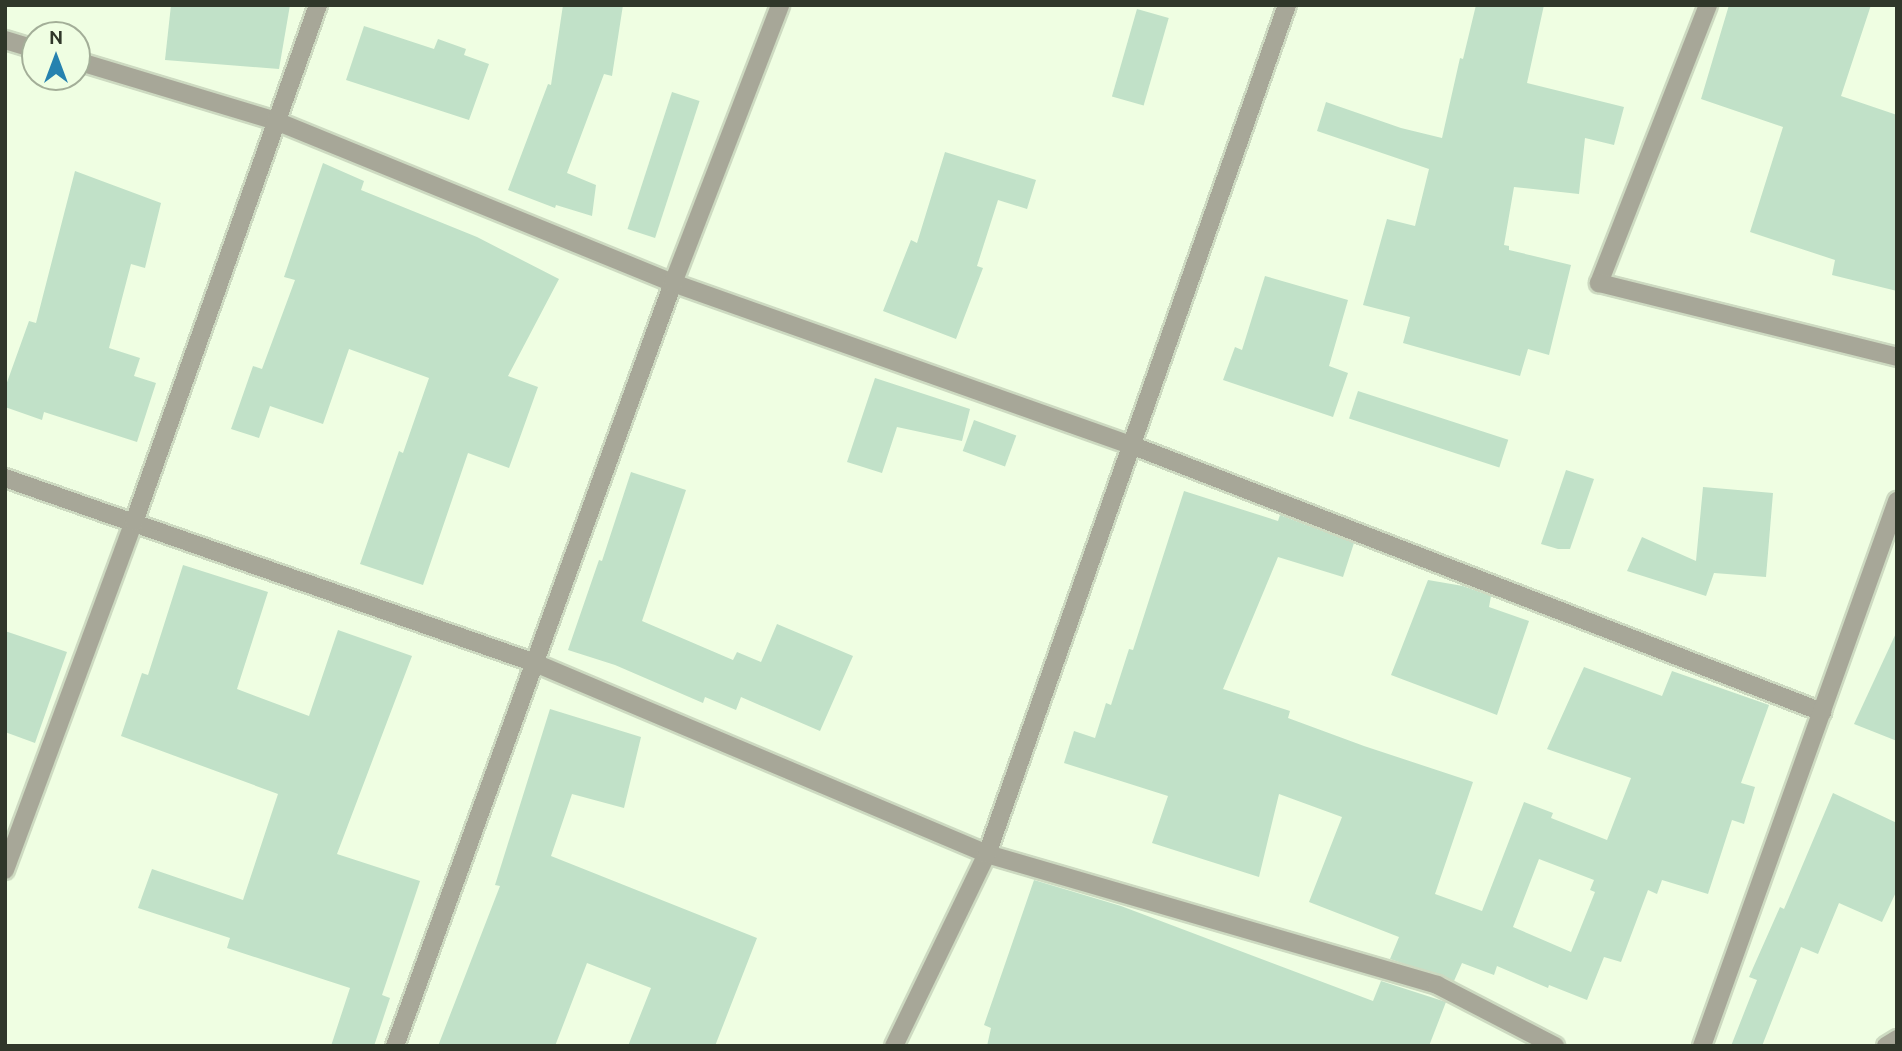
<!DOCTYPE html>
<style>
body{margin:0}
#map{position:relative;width:1902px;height:1051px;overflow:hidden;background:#effee2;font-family:Ubuntu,sans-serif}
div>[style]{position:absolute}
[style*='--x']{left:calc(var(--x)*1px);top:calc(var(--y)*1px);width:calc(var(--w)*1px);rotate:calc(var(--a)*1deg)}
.building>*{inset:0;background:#c1e1c8;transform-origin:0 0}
.roads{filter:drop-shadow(2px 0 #cddac1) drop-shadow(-2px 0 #cddac1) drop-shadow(0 2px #cddac1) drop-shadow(0 -2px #cddac1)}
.minor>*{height:18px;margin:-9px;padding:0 9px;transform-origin:9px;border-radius:9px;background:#a7a798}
span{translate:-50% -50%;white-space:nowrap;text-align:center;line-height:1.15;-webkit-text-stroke:6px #effee2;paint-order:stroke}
.frame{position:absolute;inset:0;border:7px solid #30372a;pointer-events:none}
.north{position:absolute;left:21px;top:21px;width:70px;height:70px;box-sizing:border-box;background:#effee2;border:2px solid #a3ae98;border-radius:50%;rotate:0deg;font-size:19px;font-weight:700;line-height:28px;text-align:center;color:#30372a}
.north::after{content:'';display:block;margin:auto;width:24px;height:32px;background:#2682af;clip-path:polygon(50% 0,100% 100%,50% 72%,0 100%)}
</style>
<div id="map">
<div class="building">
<i style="clip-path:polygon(171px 5px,290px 5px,279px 69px,165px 60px)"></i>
<i style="clip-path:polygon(563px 5px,623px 5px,612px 76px,604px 74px,567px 173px,596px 185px,592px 216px,556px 205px,555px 208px,508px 190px,548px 84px,551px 85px)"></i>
<i style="clip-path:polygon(1476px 5px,1544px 5px,1527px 83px,1624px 107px,1614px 145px,1585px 138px,1579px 194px,1514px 187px,1504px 245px,1509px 246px,1509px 250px,1571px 265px,1549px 355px,1528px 349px,1520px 376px,1403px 343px,1410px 317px,1363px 305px,1387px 219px,1415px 226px,1429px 169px,1317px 131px,1326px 102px,1401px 128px,1442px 138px,1460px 58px,1463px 59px)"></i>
<i style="clip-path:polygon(1729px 5px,1871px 5px,1841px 96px,1897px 115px,1897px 291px,1832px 275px,1835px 260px,1750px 232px,1783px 127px,1701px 99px)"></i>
<i style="left:1137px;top:9px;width:33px;height:91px;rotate:16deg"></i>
<i style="clip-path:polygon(364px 26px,434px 49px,438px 39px,466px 49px,464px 55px,489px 64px,469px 120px,346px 80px)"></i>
<i style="left:672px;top:92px;width:29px;height:144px;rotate:18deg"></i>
<i style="clip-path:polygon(945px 152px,1036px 180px,1027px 209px,998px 200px,977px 266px,983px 268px,956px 339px,883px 311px,911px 240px,917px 243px)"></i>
<i style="clip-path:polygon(323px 163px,364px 181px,361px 190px,477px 237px,559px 279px,508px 376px,538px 387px,509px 468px,468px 453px,423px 585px,360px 564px,399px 451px,403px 453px,429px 378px,349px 349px,323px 424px,270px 406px,259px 438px,231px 429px,253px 366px,262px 369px,295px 280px,284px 277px)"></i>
<i style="clip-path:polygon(75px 171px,161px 203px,145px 268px,131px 264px,109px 348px,140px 358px,134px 376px,156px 383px,137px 442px,44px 412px,42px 420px,5px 407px,5px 388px,29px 321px,36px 323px)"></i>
<i style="clip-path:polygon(1265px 276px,1348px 300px,1329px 366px,1348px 373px,1333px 417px,1223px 380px,1235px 347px,1242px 350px)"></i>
<i style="clip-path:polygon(875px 378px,970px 409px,962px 441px,897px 427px,882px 473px,847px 462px)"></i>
<i style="left:1358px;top:391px;width:158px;height:29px;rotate:18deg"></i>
<i style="left:974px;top:420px;width:45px;height:33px;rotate:20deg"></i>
<i style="clip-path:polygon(1566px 470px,1594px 479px,1570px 549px,1558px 549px,1541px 544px)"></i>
<i style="clip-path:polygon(631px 472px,686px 490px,642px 621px,733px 660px,737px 652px,761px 662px,777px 624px,853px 656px,820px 731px,741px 697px,736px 710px,705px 697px,703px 703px,615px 665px,568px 650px,599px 560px,602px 561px)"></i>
<i style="clip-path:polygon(1703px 487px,1773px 493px,1766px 577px,1714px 573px,1706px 596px,1627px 571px,1642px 537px,1696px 561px)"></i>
<i style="clip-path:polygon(evenodd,1184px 491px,1278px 521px,1280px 515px,1354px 543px,1343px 577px,1278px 557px,1223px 689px,1290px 711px,1288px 718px,1364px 746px,1473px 782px,1435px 894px,1482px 911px,1524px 802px,1553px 813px,1551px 818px,1607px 840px,1631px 778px,1547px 749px,1584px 667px,1662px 696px,1672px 671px,1769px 705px,1741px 783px,1755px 787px,1744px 824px,1732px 820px,1708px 894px,1662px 880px,1657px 894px,1648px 890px,1621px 962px,1604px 957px,1587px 1000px,1549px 985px,1548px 988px,1497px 966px,1494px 975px,1462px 963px,1454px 981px,1390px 959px,1399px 937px,1309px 902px,1342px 817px,1279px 794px,1259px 877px,1152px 843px,1168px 796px,1064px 763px,1074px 731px,1095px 738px,1106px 703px,1111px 705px,1129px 649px,1133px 650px,1184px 491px,1539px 859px,1594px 880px,1590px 890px,1595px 892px,1571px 952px,1513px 927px,1539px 859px)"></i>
<i style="clip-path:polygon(183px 565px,268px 592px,237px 689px,309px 716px,338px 630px,412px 656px,337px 854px,420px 881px,382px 995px,390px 998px,374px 1046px,331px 1046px,350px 988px,227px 948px,230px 938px,138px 908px,152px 869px,243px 900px,278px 794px,121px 736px,142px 673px,148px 675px)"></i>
<i style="clip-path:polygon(1428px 580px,1463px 586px,1491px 596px,1489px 607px,1529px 621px,1497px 715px,1391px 675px)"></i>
<i style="clip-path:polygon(5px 631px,67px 652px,35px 743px,5px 732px)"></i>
<i style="clip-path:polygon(1897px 631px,1897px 741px,1854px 724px)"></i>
<i style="clip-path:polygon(550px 709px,641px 737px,624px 808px,572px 794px,551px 856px,757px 938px,715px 1046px,628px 1046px,651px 988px,587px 963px,555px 1046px,438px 1046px,500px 886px,495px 885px)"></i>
<i style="clip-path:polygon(1833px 793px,1897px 823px,1897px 890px,1882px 922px,1839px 903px,1818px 954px,1801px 947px,1762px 1046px,1731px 1046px,1757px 980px,1749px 977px,1780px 907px,1784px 909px)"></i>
<i style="clip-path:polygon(1034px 880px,1121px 906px,1373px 1001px,1381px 981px,1446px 1002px,1429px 1046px,987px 1046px,991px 1028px,984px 1025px)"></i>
</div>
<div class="roads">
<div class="minor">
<i style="--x:1708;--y:5;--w:299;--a:111.4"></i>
<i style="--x:1599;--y:283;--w:307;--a:13.9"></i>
<i style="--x:5;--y:40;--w:31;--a:17"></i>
<i style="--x:77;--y:61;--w:208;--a:16.8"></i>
<i style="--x:276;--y:121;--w:429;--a:22.2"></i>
<i style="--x:673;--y:283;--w:486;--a:19.5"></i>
<i style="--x:1131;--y:445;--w:741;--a:21.13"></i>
<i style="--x:5;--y:478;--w:561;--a:19.24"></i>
<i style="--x:535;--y:663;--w:491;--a:22.9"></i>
<i style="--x:987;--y:854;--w:469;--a:16.2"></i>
<i style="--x:1437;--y:985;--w:133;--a:27.3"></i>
<i style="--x:5;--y:870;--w:371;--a:-69.7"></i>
<i style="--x:134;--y:522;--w:549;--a:-70.41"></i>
<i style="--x:395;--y:1046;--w:812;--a:-69.98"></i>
<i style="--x:673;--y:283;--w:298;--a:-68.9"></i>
<i style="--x:894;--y:1046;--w:213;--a:-64.2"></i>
<i style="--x:987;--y:854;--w:900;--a:-70.54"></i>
<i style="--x:1702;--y:1046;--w:579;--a:-70.31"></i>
<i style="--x:1886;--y:1046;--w:13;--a:-32"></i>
</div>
</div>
<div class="frame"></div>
<div class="north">N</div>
</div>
